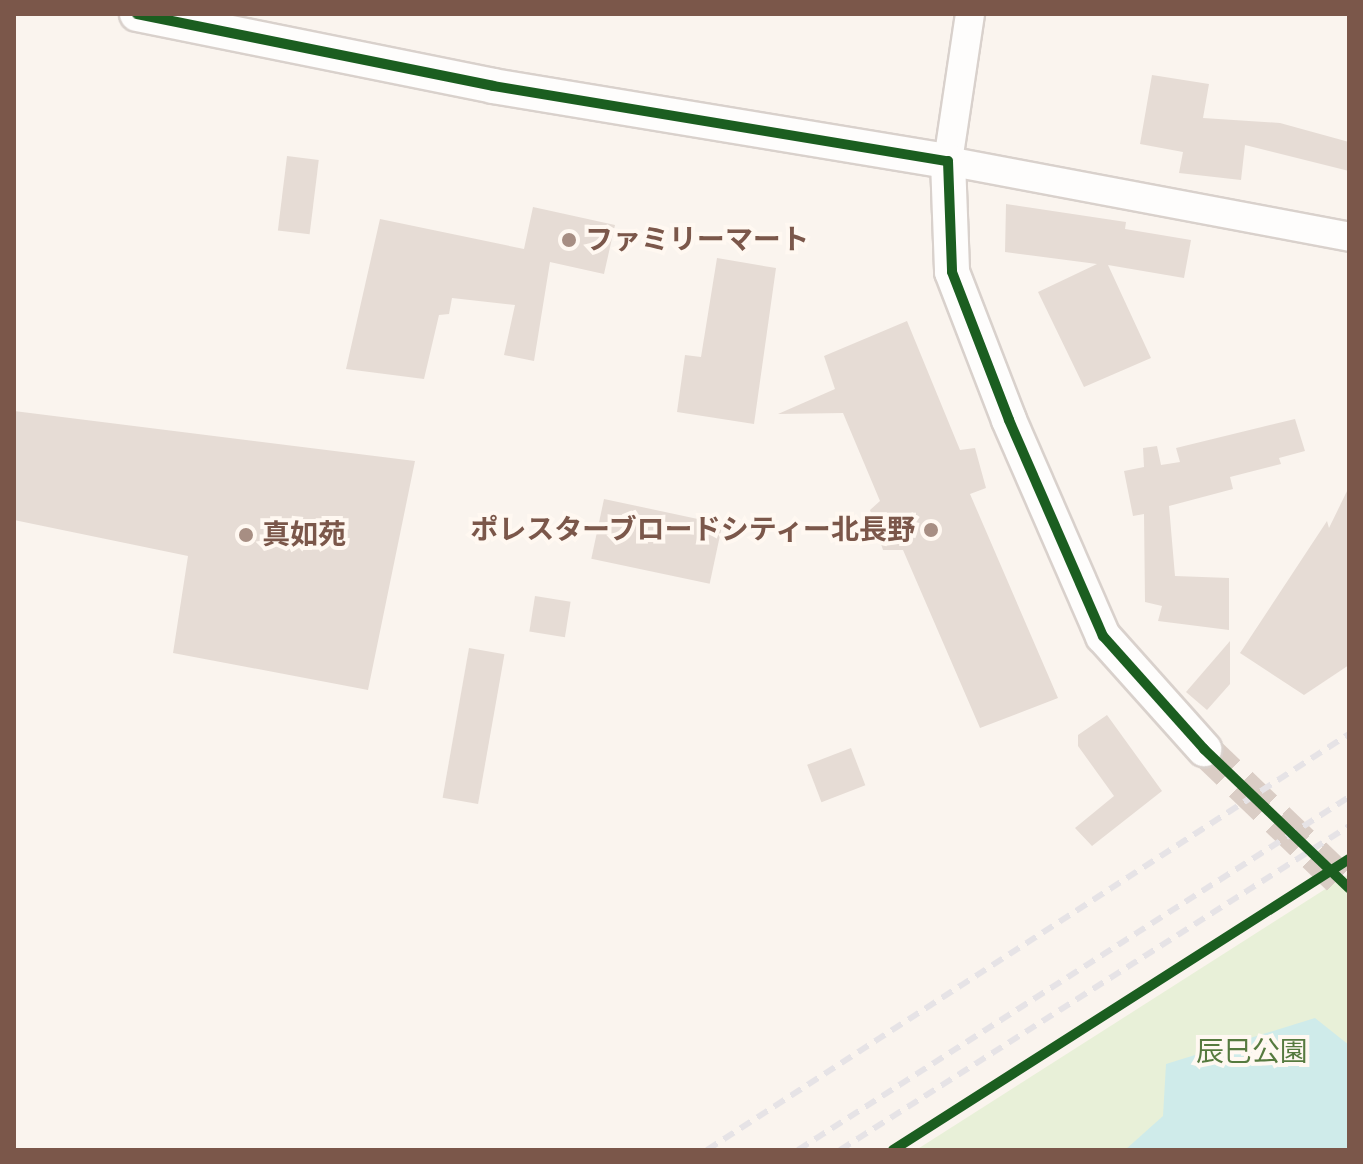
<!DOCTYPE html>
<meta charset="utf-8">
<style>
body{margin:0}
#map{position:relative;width:1363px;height:1164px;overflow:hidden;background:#faf4ee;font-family:Helvetica,"Noto Sans JP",sans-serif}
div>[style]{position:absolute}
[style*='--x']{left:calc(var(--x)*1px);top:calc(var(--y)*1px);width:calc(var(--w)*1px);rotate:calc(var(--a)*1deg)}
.green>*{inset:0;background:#e8f0d8}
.water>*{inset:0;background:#cfebea}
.building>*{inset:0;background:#e6dcd5;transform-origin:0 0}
.tertiary-tunnel>*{height:34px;margin-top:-17px;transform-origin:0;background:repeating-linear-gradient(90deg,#dacdc5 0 34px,transparent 0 51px)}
.roads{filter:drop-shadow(2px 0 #d9d1cc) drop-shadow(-2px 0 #d9d1cc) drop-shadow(0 2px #d9d1cc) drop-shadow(0 -2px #d9d1cc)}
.minor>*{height:28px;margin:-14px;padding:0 14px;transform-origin:14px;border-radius:14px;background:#fefdfc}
.tertiary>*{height:34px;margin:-17px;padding:0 17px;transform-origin:17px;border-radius:17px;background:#fefdfc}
.rail>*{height:6px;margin-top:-3px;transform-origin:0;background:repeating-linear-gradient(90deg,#e6e3e6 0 12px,transparent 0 20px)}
.cycleway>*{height:10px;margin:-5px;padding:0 5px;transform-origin:5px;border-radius:5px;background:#1b5e20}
.dots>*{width:22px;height:22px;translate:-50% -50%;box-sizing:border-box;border:4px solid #fff8f1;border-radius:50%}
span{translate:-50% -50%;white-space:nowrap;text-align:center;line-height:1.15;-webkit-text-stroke:8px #fff8f1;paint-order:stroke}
.poi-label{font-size:28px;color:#7b574a;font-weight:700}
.left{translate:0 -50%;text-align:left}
.right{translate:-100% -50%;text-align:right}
.park-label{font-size:28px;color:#567a3f}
.frame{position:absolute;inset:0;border:16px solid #7b574a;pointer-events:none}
</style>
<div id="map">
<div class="green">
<i style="clip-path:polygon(1349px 874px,1349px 1150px,916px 1150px)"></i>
</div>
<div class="water">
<i style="clip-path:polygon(1315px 1018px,1349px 1045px,1349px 1150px,1125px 1150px,1163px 1116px,1166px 1064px)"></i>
</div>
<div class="building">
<i style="clip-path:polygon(1152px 75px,1209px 84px,1203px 118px,1280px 123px,1349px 142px,1349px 171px,1245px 145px,1241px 180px,1179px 173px,1183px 152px,1140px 144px)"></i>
<i style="left:287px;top:156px;width:32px;height:75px;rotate:7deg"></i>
<i style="clip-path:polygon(1006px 204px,1126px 222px,1125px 229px,1191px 240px,1184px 278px,1108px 265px,1151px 358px,1084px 387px,1038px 292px,1097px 264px,1005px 252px)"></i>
<i style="clip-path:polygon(533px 207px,615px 225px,604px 274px,550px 262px,534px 361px,504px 355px,515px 305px,452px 298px,449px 314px,439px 315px,424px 379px,346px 369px,380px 219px,524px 249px)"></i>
<i style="clip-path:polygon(717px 258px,776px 268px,754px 424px,677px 412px,685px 355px,701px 357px)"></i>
<i style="clip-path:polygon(907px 321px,960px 450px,975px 448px,986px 488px,970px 494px,1058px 698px,980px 728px,903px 550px,883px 550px,870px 510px,880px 501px,843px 413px,778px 414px,835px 389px,824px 356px)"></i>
<i style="clip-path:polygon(14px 411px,415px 461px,368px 690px,173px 653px,188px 556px,14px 520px)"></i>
<i style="clip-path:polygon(1295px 419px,1305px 451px,1279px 458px,1281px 464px,1230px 477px,1233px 489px,1169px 506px,1175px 576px,1229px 578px,1229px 630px,1158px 621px,1162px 606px,1145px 602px,1144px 514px,1133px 516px,1124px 471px,1144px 467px,1143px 448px,1157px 446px,1161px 465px,1180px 462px,1176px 448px)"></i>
<i style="clip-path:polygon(1349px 487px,1349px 665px,1304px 695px,1240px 653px,1327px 521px,1329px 528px)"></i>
<i style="left:604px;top:499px;width:121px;height:61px;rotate:12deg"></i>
<i style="left:535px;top:596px;width:36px;height:36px;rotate:9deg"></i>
<i style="clip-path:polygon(1230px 641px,1230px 684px,1207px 710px,1186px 692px)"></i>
<i style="left:469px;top:648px;width:36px;height:152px;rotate:10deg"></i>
<i style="clip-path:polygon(1107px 715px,1162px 791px,1092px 846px,1075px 828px,1114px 796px,1078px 746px,1078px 735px)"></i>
<i style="left:851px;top:748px;width:40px;height:47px;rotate:69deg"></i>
</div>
<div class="tertiary-tunnel">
<i style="--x:1204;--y:749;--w:201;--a:43.8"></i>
</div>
<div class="roads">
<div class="minor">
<i style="--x:970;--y:14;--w:149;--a:98.5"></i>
<i style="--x:948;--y:161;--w:408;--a:10.7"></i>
</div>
<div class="tertiary">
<i style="--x:137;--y:14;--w:363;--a:11.4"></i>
<i style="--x:493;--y:86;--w:461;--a:9.4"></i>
<i style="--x:948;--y:161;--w:111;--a:87.9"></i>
<i style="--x:952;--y:272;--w:159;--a:68.9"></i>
<i style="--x:1009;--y:420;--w:236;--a:66.5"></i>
<i style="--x:1103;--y:636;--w:152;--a:48.2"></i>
</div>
</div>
<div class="rail">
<i style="--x:707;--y:1150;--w:765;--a:-32.94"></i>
<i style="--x:798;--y:1150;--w:654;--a:-32.65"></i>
<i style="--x:840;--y:1150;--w:603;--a:-32.48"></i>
</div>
<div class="cycleway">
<i style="--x:137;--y:14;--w:363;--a:11.4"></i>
<i style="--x:493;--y:86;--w:461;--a:9.4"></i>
<i style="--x:948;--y:161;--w:111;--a:87.9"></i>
<i style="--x:952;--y:272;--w:159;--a:68.9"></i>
<i style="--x:1009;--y:420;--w:236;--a:66.5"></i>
<i style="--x:1103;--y:636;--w:152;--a:48.2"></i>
<i style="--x:1204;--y:749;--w:201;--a:43.8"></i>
<i style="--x:893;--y:1150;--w:541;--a:-32.54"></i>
</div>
<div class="dots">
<i style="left:569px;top:240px;background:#a78e83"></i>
<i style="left:931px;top:530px;background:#a78e83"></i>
<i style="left:246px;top:535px;background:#a78e83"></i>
</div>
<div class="poi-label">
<span class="left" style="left:585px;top:240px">ファミリーマート</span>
<span class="right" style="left:915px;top:530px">ポレスターブロードシティー北長野</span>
<span class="left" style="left:262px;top:535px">真如苑</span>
</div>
<div class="park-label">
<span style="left:1252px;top:1052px">辰巳公園</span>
</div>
<div class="frame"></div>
</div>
